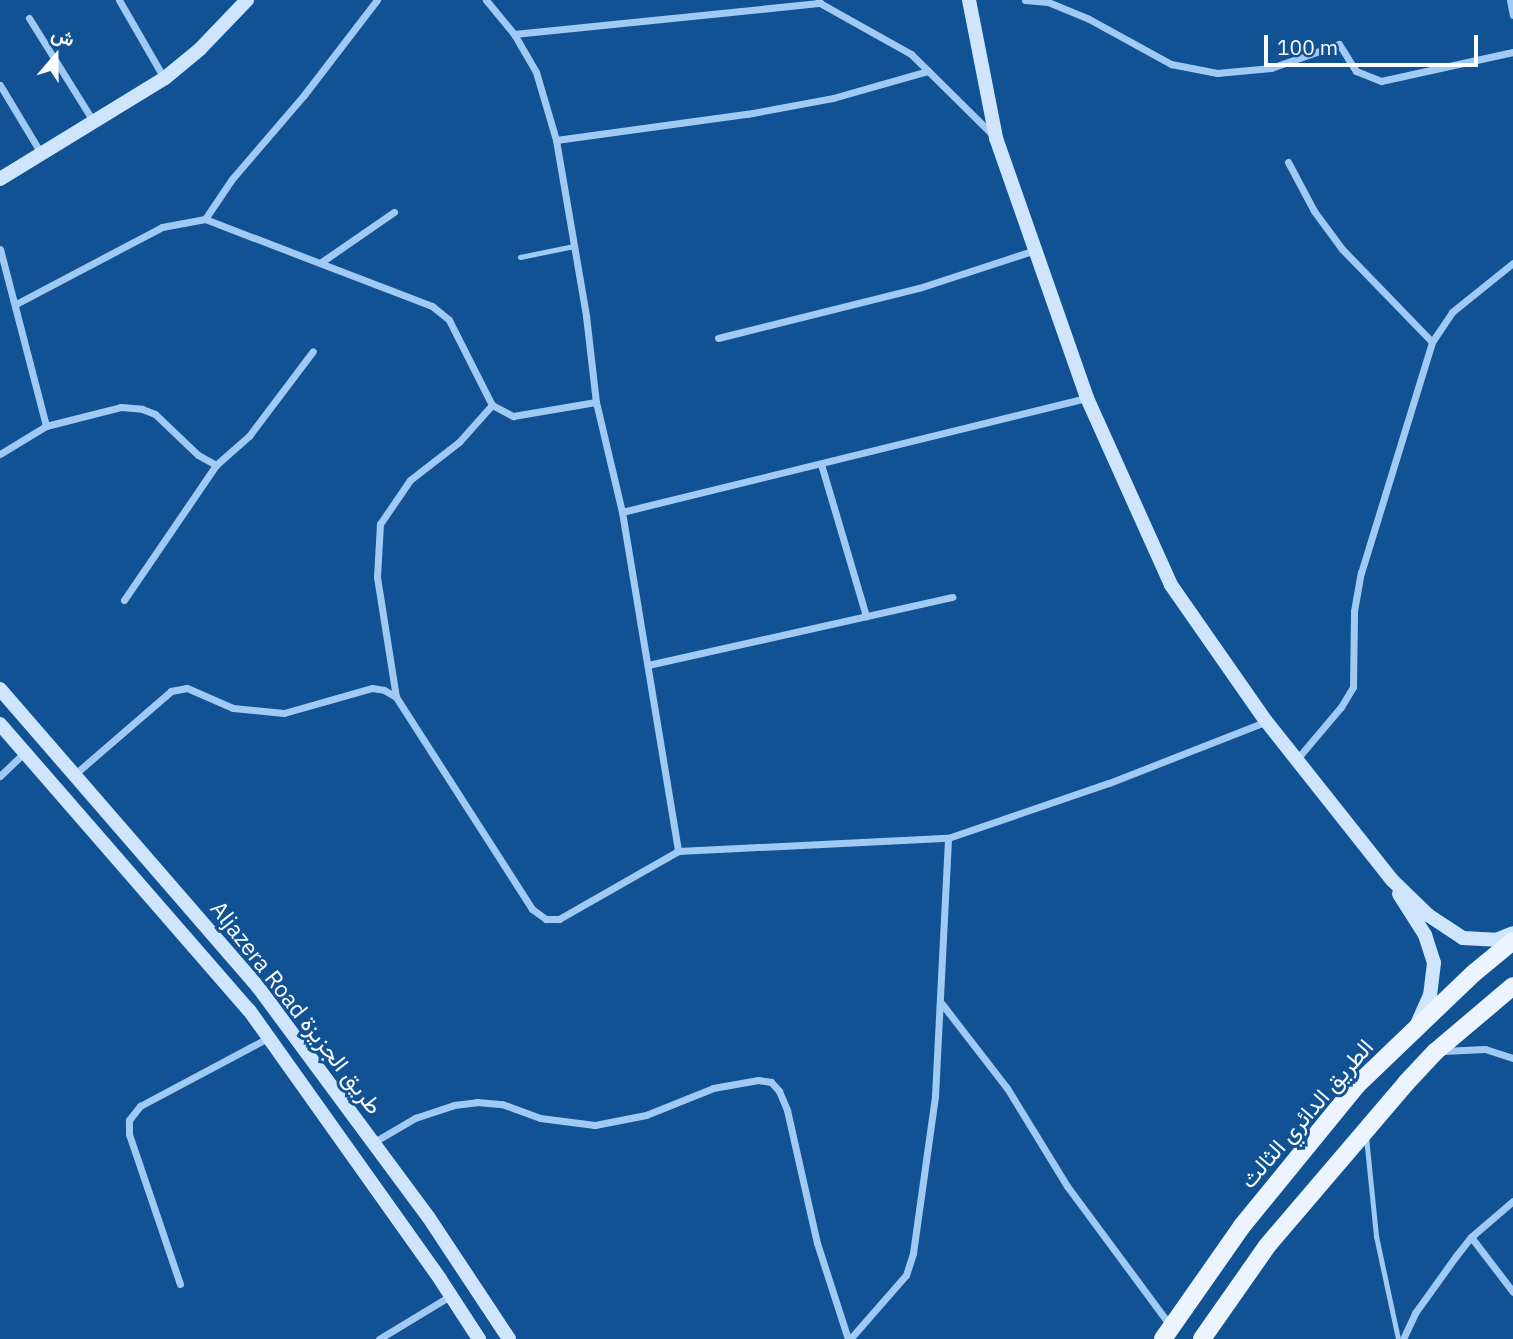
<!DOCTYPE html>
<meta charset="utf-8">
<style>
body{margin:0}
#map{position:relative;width:1513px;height:1339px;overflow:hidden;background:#115295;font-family:"IBM Plex Sans",Vazirmatn,sans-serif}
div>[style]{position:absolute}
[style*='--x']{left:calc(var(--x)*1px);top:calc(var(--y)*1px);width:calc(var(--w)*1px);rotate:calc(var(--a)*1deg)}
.lane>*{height:5px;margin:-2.5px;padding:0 2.5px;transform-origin:2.5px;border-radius:2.5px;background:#a0caf3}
.street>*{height:7px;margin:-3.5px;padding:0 3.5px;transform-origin:3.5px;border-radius:3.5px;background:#a0caf3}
.secondary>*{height:14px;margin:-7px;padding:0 7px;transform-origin:7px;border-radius:7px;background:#cfe5fd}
.primary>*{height:18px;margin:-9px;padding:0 9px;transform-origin:9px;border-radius:9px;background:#ecf5ff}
span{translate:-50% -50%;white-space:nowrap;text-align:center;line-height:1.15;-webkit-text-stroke:6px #115295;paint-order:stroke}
.street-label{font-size:23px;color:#fff}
.north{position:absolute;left:21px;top:21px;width:70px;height:70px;-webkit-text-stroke:5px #115295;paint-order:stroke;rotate:20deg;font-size:19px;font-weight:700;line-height:28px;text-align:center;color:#fff}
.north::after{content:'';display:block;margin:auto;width:24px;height:32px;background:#fff;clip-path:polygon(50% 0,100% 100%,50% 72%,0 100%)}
.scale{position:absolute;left:1264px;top:35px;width:214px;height:32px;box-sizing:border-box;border:4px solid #fff;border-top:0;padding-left:9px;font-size:21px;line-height:24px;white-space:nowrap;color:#fff;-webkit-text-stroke:5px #115295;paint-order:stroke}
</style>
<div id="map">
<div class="lane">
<i style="--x:520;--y:257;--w:55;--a:-11.5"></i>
<i style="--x:1366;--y:1137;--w:100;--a:84.2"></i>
<i style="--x:1376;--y:1236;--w:105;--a:77.9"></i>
</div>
<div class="street">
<i style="--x:119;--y:0;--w:90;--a:60"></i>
<i style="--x:486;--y:0;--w:44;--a:50.5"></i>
<i style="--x:514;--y:34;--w:44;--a:59.9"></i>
<i style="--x:536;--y:72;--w:71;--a:73.6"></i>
<i style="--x:556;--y:140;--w:179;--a:80.3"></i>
<i style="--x:586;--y:316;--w:87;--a:83.4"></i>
<i style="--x:596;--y:402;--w:113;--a:76.7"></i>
<i style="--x:622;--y:512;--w:344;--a:80.6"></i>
<i style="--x:1025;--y:0;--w:23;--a:5"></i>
<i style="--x:1048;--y:2;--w:44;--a:22.5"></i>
<i style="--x:1089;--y:19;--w:94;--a:28.8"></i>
<i style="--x:1171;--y:64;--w:47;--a:11.1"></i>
<i style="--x:1217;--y:73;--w:54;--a:-5.3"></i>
<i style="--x:1271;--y:68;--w:72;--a:-19.4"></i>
<i style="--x:1339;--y:44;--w:32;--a:58"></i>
<i style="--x:1356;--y:71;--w:27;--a:22"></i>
<i style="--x:1381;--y:81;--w:135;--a:-12.4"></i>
<i style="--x:1510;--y:0;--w:15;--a:79"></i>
<i style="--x:818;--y:2;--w:107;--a:29.2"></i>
<i style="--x:911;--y:54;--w:117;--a:44.7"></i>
<i style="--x:29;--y:18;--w:121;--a:58.1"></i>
<i style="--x:514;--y:34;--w:308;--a:-5.8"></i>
<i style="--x:0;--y:85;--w:82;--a:59"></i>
<i style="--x:556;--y:140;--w:193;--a:-7.8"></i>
<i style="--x:747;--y:114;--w:87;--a:-10.5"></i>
<i style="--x:833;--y:98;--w:99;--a:-15.9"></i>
<i style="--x:1288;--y:162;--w:55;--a:62"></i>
<i style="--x:1314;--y:211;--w:47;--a:53.6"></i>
<i style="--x:1342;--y:249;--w:129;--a:45.9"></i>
<i style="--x:205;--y:219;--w:48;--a:-56"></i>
<i style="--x:232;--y:179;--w:111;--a:-49.4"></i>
<i style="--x:304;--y:95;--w:120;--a:-52.5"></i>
<i style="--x:0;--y:249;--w:183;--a:75.4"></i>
<i style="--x:46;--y:426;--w:54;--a:148.7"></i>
<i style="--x:320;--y:263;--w:90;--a:-34.6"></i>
<i style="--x:16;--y:304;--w:165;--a:-27.8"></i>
<i style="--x:162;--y:227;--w:44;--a:-10.5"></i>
<i style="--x:205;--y:219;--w:243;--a:21"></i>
<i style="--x:432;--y:306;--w:22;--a:39"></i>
<i style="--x:449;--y:320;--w:95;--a:63.2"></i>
<i style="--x:492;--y:405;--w:24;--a:28"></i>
<i style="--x:513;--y:416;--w:84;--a:-9.6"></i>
<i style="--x:718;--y:338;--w:207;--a:-14"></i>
<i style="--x:919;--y:288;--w:122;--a:-18.1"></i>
<i style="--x:46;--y:426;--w:77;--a:-14.2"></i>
<i style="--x:121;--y:407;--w:21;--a:5"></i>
<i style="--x:142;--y:409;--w:14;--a:21"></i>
<i style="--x:155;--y:414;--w:59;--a:43.6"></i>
<i style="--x:198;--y:455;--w:21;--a:29"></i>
<i style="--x:821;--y:464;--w:159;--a:73.5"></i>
<i style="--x:622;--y:512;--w:479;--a:-13.8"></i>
<i style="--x:124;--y:600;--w:163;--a:-55.7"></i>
<i style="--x:216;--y:465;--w:44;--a:-41.3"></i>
<i style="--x:249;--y:436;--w:106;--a:-53"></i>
<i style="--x:648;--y:665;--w:312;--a:-12.6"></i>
<i style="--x:396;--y:697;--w:121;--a:-99"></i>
<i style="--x:377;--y:577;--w:53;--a:-86.8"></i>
<i style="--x:380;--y:524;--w:53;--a:-55.7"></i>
<i style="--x:410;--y:480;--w:62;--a:-37.8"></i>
<i style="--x:459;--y:442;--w:50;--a:-48.3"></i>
<i style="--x:1297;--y:759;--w:68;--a:-49.8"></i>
<i style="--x:1341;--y:707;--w:23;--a:-59"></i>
<i style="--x:1353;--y:687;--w:76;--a:-89.2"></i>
<i style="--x:1354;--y:611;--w:39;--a:-80"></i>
<i style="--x:1361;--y:573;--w:242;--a:-72.9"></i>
<i style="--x:1432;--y:342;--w:36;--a:-56"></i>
<i style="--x:1452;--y:312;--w:78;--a:-38.8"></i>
<i style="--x:75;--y:774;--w:127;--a:-40.8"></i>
<i style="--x:171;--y:691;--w:16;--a:-11"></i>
<i style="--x:187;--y:688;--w:50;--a:23.5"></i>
<i style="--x:233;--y:708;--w:51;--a:5.6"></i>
<i style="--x:284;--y:713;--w:91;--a:-15.9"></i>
<i style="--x:372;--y:688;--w:12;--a:9"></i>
<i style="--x:384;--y:690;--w:14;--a:30"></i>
<i style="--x:396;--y:697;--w:252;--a:57.3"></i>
<i style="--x:532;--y:909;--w:17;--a:36"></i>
<i style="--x:546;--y:919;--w:13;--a:0"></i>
<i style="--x:559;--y:919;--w:137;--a:-29.7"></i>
<i style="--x:678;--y:851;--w:270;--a:-2.8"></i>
<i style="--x:948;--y:838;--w:170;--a:-18.9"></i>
<i style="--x:1109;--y:783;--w:168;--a:-21.4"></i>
<i style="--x:0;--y:776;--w:35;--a:-44"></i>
<i style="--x:942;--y:1004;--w:106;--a:52.3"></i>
<i style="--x:1007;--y:1088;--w:115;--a:58.5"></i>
<i style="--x:1067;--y:1186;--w:173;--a:53.5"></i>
<i style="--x:1442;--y:1051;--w:43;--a:-2.7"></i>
<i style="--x:1485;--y:1049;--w:29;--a:18"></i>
<i style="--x:374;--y:1142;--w:48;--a:-30.3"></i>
<i style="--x:415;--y:1118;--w:41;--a:-18.4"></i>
<i style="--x:454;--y:1105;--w:23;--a:-7"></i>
<i style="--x:477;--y:1102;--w:25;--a:5"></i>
<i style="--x:502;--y:1104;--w:40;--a:20.2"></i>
<i style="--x:540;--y:1118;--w:55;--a:7.3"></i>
<i style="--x:595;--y:1125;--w:52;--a:-11.1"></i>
<i style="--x:646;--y:1115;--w:72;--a:-21.9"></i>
<i style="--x:713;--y:1088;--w:46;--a:-10.1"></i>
<i style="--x:758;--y:1080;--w:13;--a:9"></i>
<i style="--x:771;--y:1082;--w:12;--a:48"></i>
<i style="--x:779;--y:1091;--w:21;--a:67"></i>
<i style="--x:787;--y:1110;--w:136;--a:77.3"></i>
<i style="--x:817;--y:1243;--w:101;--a:72.1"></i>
<i style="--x:1471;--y:1237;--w:69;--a:52.6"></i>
<i style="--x:180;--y:1284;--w:158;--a:-108.8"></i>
<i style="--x:129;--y:1134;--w:14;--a:-90"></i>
<i style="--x:129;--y:1120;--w:18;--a:-52"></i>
<i style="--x:140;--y:1106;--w:145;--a:-28"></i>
<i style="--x:379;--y:1339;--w:83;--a:-31.2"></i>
<i style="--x:850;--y:1339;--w:85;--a:-48.8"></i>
<i style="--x:906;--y:1275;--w:23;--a:-72"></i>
<i style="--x:913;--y:1253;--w:159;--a:-82"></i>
<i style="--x:935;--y:1096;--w:258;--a:-87.1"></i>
<i style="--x:1403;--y:1339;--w:29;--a:-65"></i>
<i style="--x:1415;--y:1313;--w:70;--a:-54.3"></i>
<i style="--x:1456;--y:1256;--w:24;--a:-52"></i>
<i style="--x:1471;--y:1237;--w:55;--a:-40.6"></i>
</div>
<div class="secondary">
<i style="--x:969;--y:0;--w:141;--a:78.9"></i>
<i style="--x:996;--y:138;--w:275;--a:70.7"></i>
<i style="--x:1087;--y:398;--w:205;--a:65.8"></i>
<i style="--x:1171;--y:585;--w:166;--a:55.1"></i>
<i style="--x:1266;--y:721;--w:203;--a:51.6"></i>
<i style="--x:1392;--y:880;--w:50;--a:44.2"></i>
<i style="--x:1428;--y:915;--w:42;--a:33.3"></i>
<i style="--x:1463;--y:938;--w:33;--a:3"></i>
<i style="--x:1496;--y:940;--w:18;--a:-22"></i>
<i style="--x:0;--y:179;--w:193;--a:-31.5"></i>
<i style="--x:165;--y:78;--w:45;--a:-39.6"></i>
<i style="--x:200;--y:49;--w:68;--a:-46.2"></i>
<i style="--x:0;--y:689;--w:394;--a:49.1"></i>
<i style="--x:258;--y:987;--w:287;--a:53.5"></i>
<i style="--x:429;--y:1218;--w:145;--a:56.5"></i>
<i style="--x:0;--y:724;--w:379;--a:49"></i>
<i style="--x:249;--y:1010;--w:330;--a:54.6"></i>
<i style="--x:440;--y:1279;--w:72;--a:57"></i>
<i style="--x:1399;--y:894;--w:49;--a:57.6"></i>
<i style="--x:1425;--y:935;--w:29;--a:72"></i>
<i style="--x:1434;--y:963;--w:32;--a:97"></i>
<i style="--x:1430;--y:995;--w:34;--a:114"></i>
</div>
<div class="primary">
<i style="--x:1163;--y:1339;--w:138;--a:-55"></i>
<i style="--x:1242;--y:1226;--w:181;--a:-50.8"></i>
<i style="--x:1356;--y:1086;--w:163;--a:-43.8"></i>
<i style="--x:1474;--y:973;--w:50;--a:-39.4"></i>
<i style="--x:1202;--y:1339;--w:113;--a:-55"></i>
<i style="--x:1267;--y:1246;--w:214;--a:-49.5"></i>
<i style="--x:1406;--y:1083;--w:42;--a:-46.9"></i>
<i style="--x:1435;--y:1052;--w:102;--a:-40.2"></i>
</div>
<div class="street-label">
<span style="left:297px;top:1007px;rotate:52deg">Aljazera Road طريق الجزيزة</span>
<span style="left:1306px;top:1113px;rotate:-49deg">الطريق الدائري الثالث</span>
</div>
<div class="north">ش</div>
<div class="scale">100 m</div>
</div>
